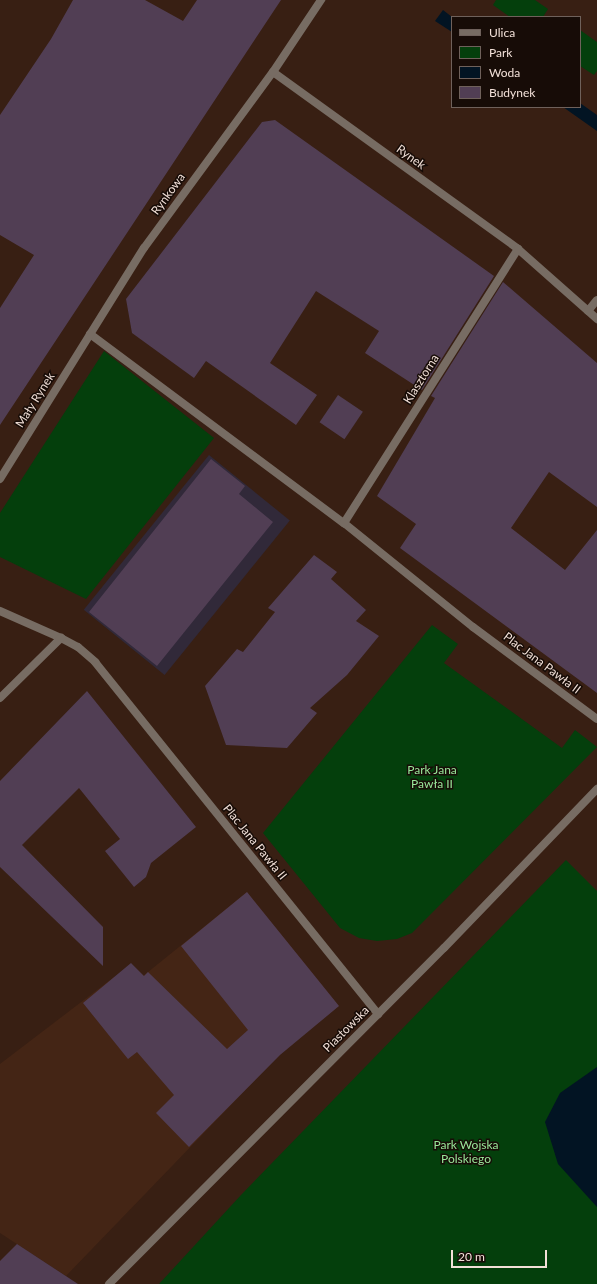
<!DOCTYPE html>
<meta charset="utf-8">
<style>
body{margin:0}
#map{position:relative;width:597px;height:1284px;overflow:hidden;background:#381f13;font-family:Lato,sans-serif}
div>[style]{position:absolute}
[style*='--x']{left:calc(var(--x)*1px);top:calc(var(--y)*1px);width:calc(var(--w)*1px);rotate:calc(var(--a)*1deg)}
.commercial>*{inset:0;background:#312939;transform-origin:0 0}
.built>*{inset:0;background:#442515}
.green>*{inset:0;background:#043f0c}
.water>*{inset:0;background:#021423}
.building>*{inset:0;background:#513e54;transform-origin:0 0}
.pedestrian>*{height:8px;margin:-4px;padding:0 4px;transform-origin:4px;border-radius:4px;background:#776c63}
.minor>*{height:8px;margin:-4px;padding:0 4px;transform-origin:4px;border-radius:4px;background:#776c63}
span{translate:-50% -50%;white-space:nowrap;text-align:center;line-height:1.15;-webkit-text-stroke:3px #170c07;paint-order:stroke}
.street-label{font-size:12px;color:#f2e0d8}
.park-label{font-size:12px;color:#99e89a}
.legend{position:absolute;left:451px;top:16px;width:130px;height:92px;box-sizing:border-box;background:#170c07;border:1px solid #6f615b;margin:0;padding:5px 7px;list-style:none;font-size:12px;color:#f2e0d8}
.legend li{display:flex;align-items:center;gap:8px;height:20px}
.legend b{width:20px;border:1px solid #6f615b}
.scale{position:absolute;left:451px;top:1250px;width:96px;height:18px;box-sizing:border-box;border:2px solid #f2e0d8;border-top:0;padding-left:5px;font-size:12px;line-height:14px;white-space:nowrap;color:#f2e0d8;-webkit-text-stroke:3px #170c07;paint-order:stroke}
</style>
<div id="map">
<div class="commercial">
<i style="left:209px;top:455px;width:104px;height:199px;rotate:39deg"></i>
</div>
<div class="built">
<i style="clip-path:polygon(247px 892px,339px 1006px,283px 1051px,66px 1276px,0 1233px,0 1064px,114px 977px,127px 989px)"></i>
</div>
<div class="green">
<i style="clip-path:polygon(496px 0,535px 0,548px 9px,543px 17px,510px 17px,493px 5px)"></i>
<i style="clip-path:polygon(580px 30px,597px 42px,597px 71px,594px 75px,580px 66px)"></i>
<i style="clip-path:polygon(104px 351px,214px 438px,86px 599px,0 557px,0 513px)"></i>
<i style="clip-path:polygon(432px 625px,458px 644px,444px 663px,562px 748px,575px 730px,597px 747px,412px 933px,397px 939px,377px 941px,359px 938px,340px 928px,263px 833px)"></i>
<i style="clip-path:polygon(566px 860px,597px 891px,597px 1284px,159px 1284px,241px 1195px)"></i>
</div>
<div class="water">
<i style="clip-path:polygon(443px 10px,452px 17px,452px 32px,435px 21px)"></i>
<i style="clip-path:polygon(580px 103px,597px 115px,597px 131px,563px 107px,580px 107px)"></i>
<i style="clip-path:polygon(597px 1067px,597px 1207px,558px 1164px,545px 1122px,560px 1093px)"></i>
</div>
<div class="building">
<i style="clip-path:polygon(73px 0,145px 0,183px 21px,197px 0,281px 0,0 425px,0 308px,34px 255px,0 235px,0 115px,51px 39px)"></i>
<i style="clip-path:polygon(275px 120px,494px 276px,422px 390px,365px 353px,379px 331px,316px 291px,270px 363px,317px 395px,296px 425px,206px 361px,194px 378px,132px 333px,126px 299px,262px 122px)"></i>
<i style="clip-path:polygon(503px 282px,597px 363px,597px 507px,549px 472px,511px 528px,565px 570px,597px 530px,597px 693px,400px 548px,416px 524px,377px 496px,435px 398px,431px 396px)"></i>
<i style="left:338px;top:395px;width:30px;height:33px;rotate:34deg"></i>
<i style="clip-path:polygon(211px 459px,245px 486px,239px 494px,273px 522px,157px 666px,89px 612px)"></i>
<i style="clip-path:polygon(314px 555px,337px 572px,331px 579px,366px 610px,356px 621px,379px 636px,347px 675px,310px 708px,317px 713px,287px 748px,226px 745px,205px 686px,237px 649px,243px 652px,275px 612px,268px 608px)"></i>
<i style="clip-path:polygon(87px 691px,196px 827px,151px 863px,146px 877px,134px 887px,105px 851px,120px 839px,79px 788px,22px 845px,103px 927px,103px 966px,0 867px,0 781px)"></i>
<i style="clip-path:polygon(247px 892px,339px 1006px,280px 1055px,189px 1147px,156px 1113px,174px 1095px,137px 1052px,128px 1059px,83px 1003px,131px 963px,144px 976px,148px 972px,227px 1049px,248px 1030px,181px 946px)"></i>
<i style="clip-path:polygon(17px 1244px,78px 1284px,0 1284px,0 1261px)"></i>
</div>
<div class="pedestrian">
<i style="--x:273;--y:72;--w:302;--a:35.8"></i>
<i style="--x:518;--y:249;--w:106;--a:41.5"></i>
<i style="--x:588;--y:311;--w:14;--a:-51"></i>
<i style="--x:90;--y:334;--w:317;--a:36.7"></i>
<i style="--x:344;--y:523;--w:166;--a:38.9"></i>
<i style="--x:0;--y:479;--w:272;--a:-58.1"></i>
<i style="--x:144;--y:248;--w:218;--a:-53.8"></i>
<i style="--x:273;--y:72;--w:87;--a:-56.3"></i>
<i style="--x:344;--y:523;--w:325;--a:-57.6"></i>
</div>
<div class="minor">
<i style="--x:0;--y:611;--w:67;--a:23.9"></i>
<i style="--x:61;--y:638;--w:19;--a:28"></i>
<i style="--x:78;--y:647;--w:23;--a:41"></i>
<i style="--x:95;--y:662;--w:452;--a:51.2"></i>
<i style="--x:473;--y:627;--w:154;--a:36.6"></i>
<i style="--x:0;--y:698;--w:86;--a:-44.5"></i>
<i style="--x:109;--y:1284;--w:474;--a:-45.1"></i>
<i style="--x:444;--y:948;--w:221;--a:-46.1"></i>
</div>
<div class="street-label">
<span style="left:411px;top:157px;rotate:36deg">Rynek</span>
<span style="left:168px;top:194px;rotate:-54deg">Rynkowa</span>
<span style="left:421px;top:379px;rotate:-58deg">Klasztorna</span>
<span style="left:35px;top:400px;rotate:-58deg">Mały Rynek</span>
<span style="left:542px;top:663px;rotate:37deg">Plac Jana Pawła II</span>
<span style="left:255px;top:842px;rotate:51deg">Plac Jana Pawła II</span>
<span style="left:346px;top:1029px;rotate:-45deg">Piastowska</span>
</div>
<div class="park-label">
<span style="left:432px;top:777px">Park Jana<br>Pawła II</span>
<span style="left:466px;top:1152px">Park Wojska<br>Polskiego</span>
</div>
<ul class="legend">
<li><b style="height:5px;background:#776c63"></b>Ulica</li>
<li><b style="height:11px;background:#043f0c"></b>Park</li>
<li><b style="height:11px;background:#021423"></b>Woda</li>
<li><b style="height:11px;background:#513e54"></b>Budynek</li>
</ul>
<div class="scale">20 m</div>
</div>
